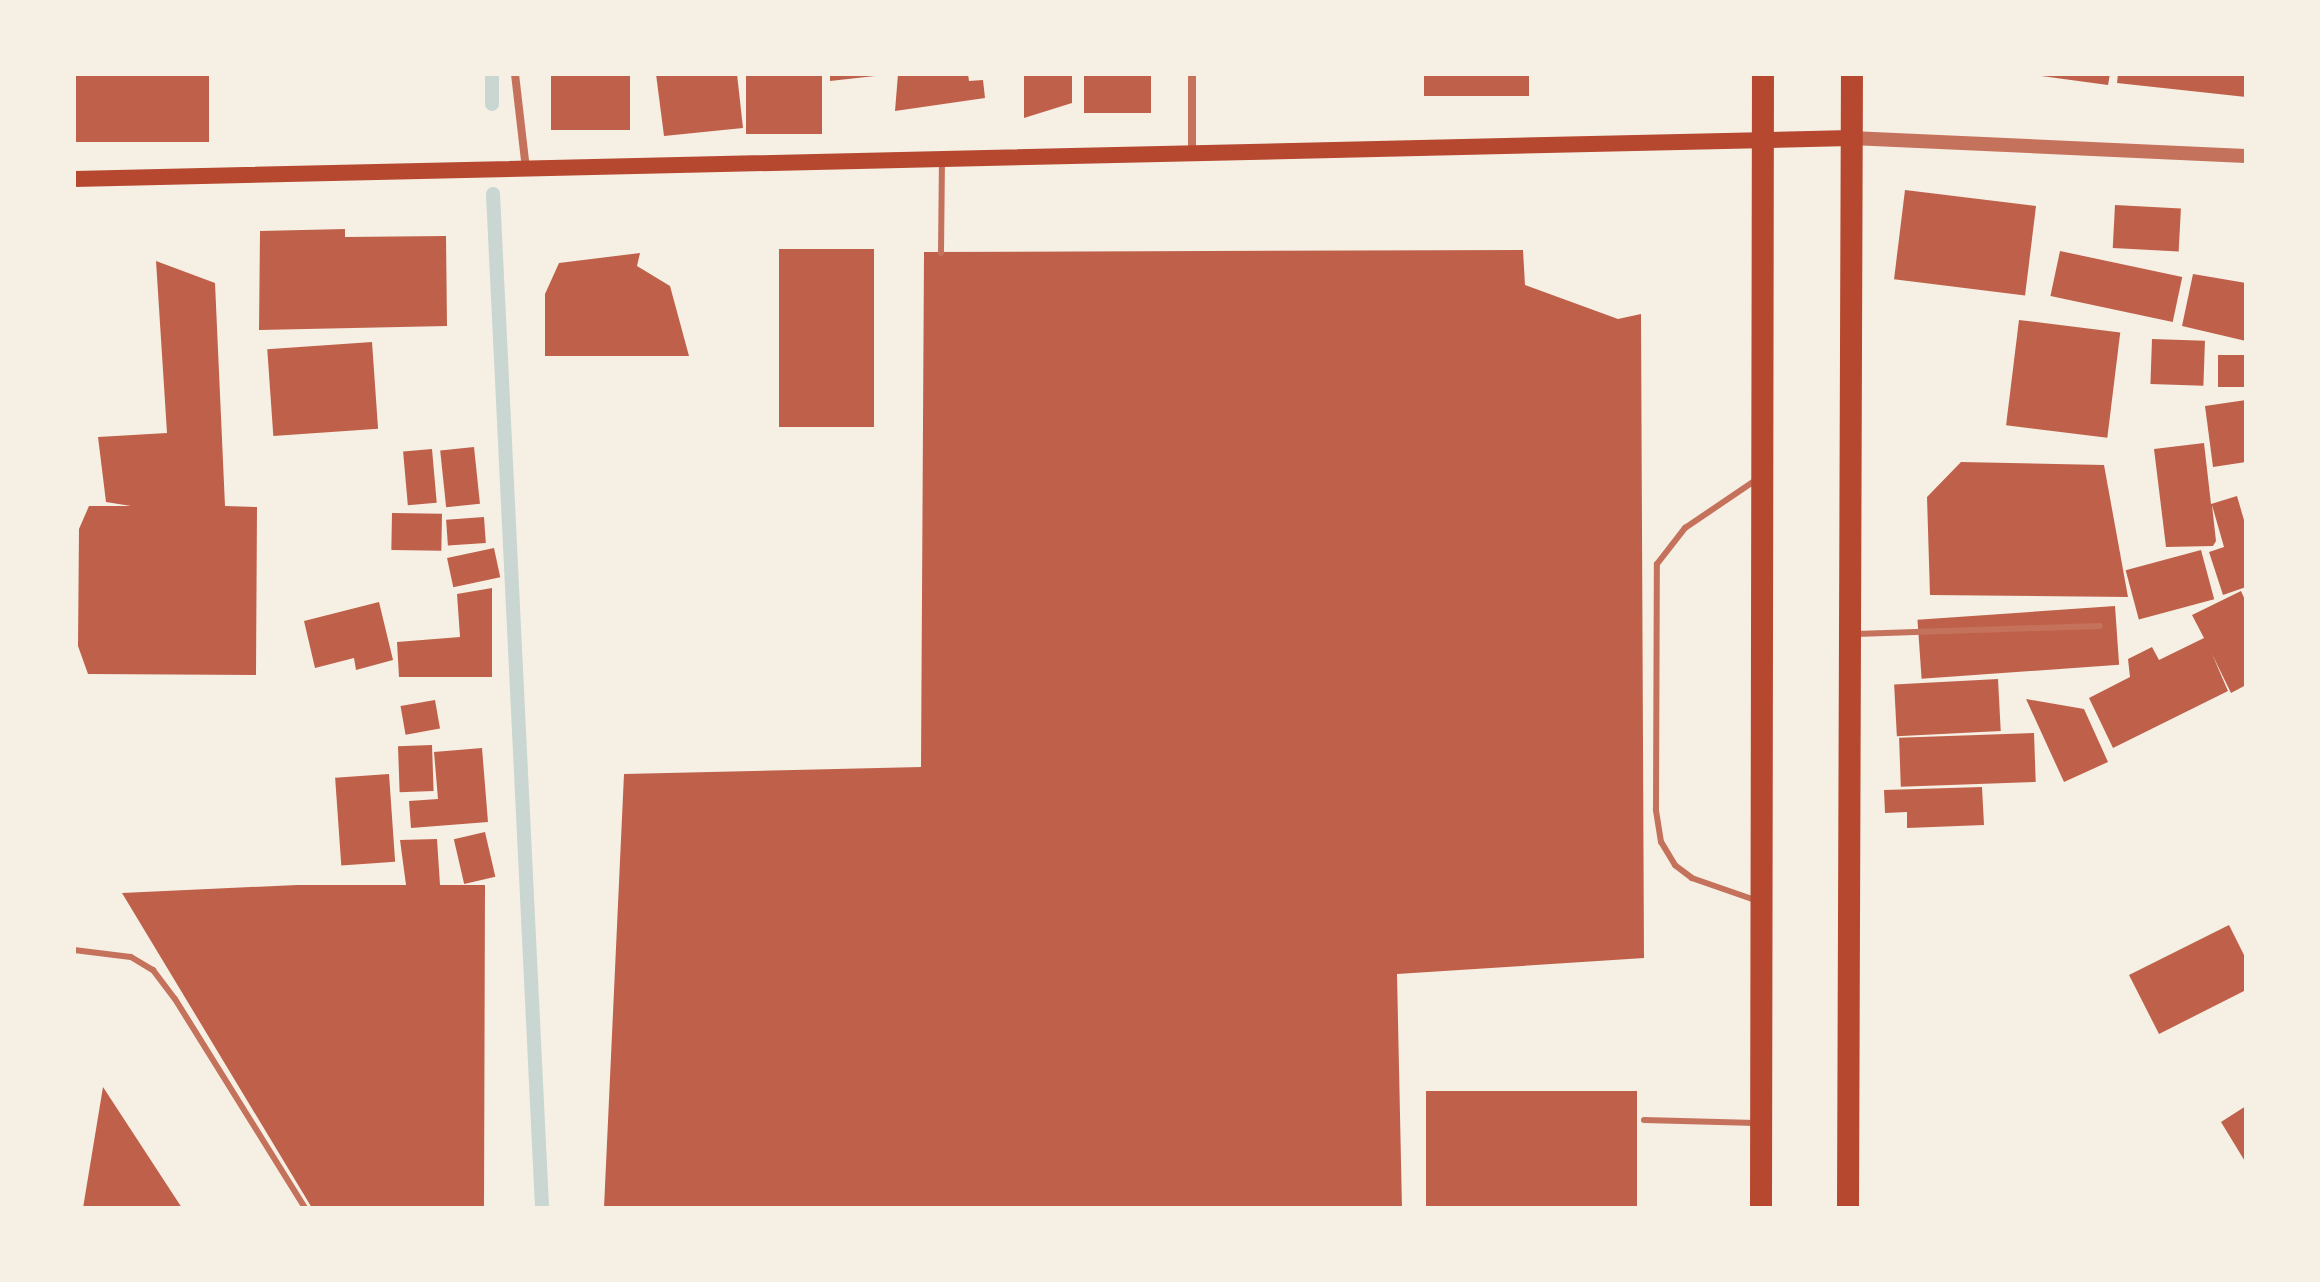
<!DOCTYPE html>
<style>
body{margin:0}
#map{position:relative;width:2320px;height:1282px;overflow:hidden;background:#f6efe4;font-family:Bitter,serif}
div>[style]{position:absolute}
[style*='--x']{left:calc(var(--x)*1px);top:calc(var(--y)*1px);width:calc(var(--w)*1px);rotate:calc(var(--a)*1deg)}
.stream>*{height:14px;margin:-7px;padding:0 7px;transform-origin:7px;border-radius:7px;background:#c9d6d2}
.building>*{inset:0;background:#bf614a;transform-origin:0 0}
.service>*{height:6px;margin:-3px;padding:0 3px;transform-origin:3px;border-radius:3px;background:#c5725c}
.minor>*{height:8px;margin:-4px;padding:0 4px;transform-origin:4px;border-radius:4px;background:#c5725c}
.tertiary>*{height:14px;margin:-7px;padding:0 7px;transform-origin:7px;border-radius:7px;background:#c5725c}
.secondary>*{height:16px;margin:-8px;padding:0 8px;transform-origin:8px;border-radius:8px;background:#b5482f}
.trunk>*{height:22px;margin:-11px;padding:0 11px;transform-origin:11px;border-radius:11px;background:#b5482f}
span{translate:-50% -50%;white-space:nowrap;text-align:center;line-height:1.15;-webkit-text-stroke:6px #f6efe4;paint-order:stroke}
.frame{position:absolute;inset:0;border:76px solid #f6efe4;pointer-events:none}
</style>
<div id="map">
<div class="stream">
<i style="--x:492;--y:74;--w:30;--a:90"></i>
<i style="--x:493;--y:194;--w:1015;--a:87.23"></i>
</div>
<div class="building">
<i style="left:74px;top:74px;width:135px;height:68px"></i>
<i style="left:551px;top:74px;width:79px;height:56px"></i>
<i style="clip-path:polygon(656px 74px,737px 74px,743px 128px,664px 136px)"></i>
<i style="left:746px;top:74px;width:76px;height:60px"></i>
<i style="clip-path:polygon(830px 74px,875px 74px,875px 76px,830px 81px)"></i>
<i style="clip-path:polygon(898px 74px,968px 74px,969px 81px,983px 80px,985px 98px,895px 111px)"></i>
<i style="clip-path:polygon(1024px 74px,1072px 74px,1072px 103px,1024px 118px)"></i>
<i style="left:1084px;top:74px;width:67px;height:39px"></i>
<i style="left:1424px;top:74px;width:105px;height:22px"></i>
<i style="clip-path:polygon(2027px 74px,2110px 74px,2108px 85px)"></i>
<i style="clip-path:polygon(2118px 74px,2246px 74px,2246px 97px,2117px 83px)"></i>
<i style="left:1905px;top:190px;width:132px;height:90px;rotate:7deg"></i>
<i style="left:2115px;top:205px;width:66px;height:43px;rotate:3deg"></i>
<i style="clip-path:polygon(345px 229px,345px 237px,446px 236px,447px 326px,259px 330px,260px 231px)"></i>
<i style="left:874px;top:249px;width:178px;height:95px;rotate:90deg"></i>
<i style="clip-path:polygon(1523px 250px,1525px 285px,1618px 319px,1641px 314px,1644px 958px,1397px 974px,1402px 1208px,604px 1208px,624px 774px,921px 767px,924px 252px)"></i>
<i style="left:2060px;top:251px;width:125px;height:46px;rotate:12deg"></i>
<i style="clip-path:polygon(640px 253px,637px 266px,670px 286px,689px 356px,545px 356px,545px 294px,559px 263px)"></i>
<i style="clip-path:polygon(156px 261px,215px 283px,225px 506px,257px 507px,256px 675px,88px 674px,78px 646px,79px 529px,89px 506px,131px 506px,106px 502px,98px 437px,167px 433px)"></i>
<i style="clip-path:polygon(2193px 274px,2246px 283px,2246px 341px,2182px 326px)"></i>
<i style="left:2019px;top:320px;width:102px;height:106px;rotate:7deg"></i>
<i style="left:2152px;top:339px;width:53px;height:45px;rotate:2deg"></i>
<i style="left:372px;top:342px;width:87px;height:105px;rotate:86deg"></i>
<i style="left:2218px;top:355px;width:28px;height:32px"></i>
<i style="clip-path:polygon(2246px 400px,2246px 462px,2213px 467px,2205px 406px)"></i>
<i style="clip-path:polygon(2204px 443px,2211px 504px,2237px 496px,2246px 527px,2246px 587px,2223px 595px,2209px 552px,2224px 547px,2212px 505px,2216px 541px,2213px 546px,2166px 547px,2154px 449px)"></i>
<i style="left:474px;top:447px;width:57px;height:34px;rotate:84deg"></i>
<i style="left:432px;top:449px;width:54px;height:29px;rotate:85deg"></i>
<i style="clip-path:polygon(1961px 462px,2104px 465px,2128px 597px,1930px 595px,1927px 497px)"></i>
<i style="left:392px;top:513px;width:50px;height:37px;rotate:1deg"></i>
<i style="left:484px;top:517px;width:26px;height:38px;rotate:86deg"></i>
<i style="left:494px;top:548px;width:30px;height:48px;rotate:78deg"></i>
<i style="left:2201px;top:550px;width:51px;height:78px;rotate:75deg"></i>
<i style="clip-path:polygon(492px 588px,492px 677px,399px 677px,397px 642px,460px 637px,457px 594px)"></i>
<i style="clip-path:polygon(2241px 591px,2246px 602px,2246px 685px,2231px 693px,2212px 654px,2228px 691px,2113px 748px,2089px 698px,2130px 677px,2128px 659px,2152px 647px,2159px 660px,2204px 638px,2192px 615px)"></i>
<i style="clip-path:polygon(379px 602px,393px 660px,356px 670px,354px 658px,315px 668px,304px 621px)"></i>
<i style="left:2115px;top:606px;width:59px;height:198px;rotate:86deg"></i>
<i style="left:1998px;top:679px;width:52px;height:104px;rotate:87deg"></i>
<i style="clip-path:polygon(2026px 699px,2084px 709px,2108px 762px,2064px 782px)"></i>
<i style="left:435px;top:700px;width:29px;height:35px;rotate:80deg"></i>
<i style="left:2034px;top:733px;width:49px;height:135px;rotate:88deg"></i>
<i style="left:432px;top:745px;width:46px;height:34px;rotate:88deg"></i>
<i style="clip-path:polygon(482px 748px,488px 822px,411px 828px,409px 801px,438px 799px,434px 752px)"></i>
<i style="left:389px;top:774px;width:88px;height:54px;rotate:86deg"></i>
<i style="clip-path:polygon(1982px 787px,1984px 825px,1907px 828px,1907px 812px,1885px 813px,1884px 790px)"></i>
<i style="left:485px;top:832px;width:46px;height:32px;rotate:77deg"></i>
<i style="clip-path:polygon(437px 839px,440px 885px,485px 885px,484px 1208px,312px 1208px,122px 893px,297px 885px,406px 885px,400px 840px)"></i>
<i style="clip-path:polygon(2229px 925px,2246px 959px,2246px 990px,2159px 1034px,2129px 975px)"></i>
<i style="clip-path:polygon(103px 1087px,182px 1208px,83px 1208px)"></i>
<i style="left:1637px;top:1091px;width:117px;height:211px;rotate:90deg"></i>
<i style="clip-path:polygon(2246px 1106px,2246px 1163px,2221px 1122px)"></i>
</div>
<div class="service">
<i style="--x:941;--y:253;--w:93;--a:-89.4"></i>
<i style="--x:1856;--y:634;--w:244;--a:-1.9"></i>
<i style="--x:1755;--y:900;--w:67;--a:-160.8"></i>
<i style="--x:1692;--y:878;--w:21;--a:-143"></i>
<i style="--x:1675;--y:865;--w:27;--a:-121"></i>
<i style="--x:1661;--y:842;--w:33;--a:-99"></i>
<i style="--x:1656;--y:809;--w:245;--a:-89.8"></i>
<i style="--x:1657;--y:564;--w:46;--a:-52.1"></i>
<i style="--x:1685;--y:528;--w:86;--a:-34.1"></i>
<i style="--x:74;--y:950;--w:57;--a:7"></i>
<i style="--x:131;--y:957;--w:26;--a:31"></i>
<i style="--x:153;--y:970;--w:36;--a:53"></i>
<i style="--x:175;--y:999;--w:246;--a:58.1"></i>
<i style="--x:1644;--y:1120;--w:112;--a:1.5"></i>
</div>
<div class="minor">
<i style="--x:515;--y:74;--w:96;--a:83.4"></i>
<i style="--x:1192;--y:153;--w:79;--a:-90"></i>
</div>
<div class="tertiary">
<i style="--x:1851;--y:138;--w:395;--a:2.6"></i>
</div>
<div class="secondary">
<i style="--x:74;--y:179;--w:1777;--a:-1.32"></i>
</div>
<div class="trunk">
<i style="--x:1761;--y:1208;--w:1134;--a:-89.9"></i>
<i style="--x:1848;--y:1208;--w:1134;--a:-89.8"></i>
</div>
<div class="frame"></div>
</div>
